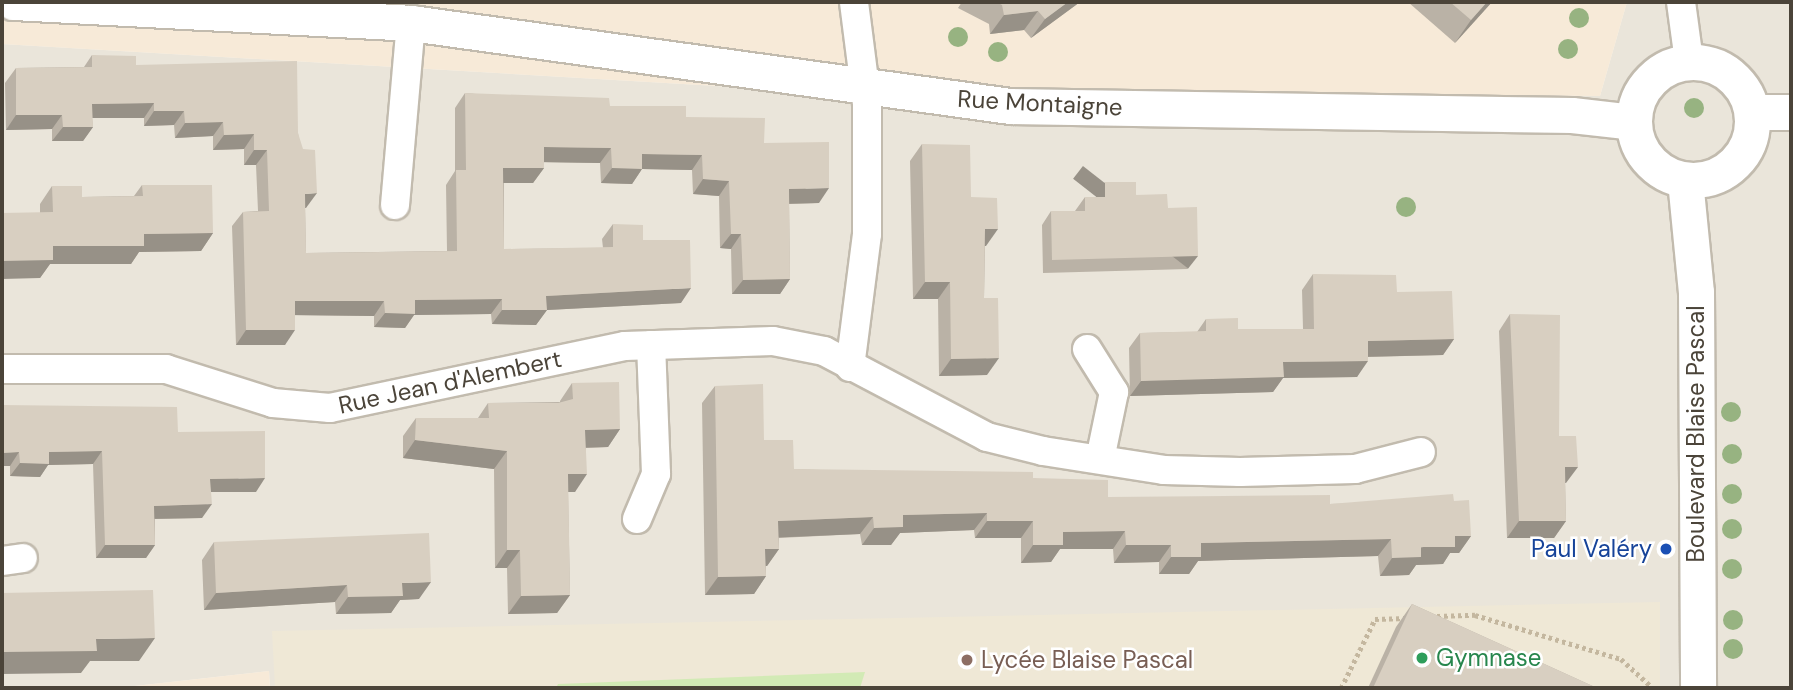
<!DOCTYPE html>
<meta charset="utf-8">
<style>
body{margin:0}
#map{position:relative;width:1793px;height:690px;overflow:hidden;background:#f6f3ec;font-family:"DM Sans",sans-serif}
div>[style]{position:absolute}
[style*='--x']{left:calc(var(--x)*1px);top:calc(var(--y)*1px);width:calc(var(--w)*1px);rotate:calc(var(--a)*1deg)}
.residential>*{inset:0;background:#eae5da}
.commercial>*{inset:0;background:#f7ead8}
.education>*{inset:0;background:#efe8d6}
.green>*{inset:0;background:#d2eab5}
.path>*{height:4.5px;margin-top:-2.25px;transform-origin:0;background:repeating-linear-gradient(90deg,#c4b79f 0 3.5px,transparent 0 7px)}
.roads{filter:drop-shadow(2px 0 #c2bbae) drop-shadow(-2px 0 #c2bbae) drop-shadow(0 2px #c2bbae) drop-shadow(0 -2px #c2bbae)}
.minor>*{height:28px;margin:-14px;padding:0 14px;transform-origin:14px;border-radius:14px;background:#fff}
.tertiary>*{height:35px;margin:-17.5px;padding:0 17.5px;transform-origin:17.5px;border-radius:17.5px;background:#fff}
.tertiary>.ring{margin:-17.5px;padding:0;box-sizing:content-box;background:none;border:35px solid #fff;border-radius:50%}
.trees>*{width:20px;height:20px;margin:-10px;border-radius:50%;background:#97b381}
.wall>*{inset:0;background:#bab2a6}
.shaded-wall>*{inset:0;background:#979187;transform-origin:0 0}
.building>*{inset:0;background:#d8cfc1}
.dots>*{width:19px;height:19px;translate:-50% -50%;box-sizing:border-box;border:4px solid #fff;border-radius:50%}
span{translate:-50% -50%;white-space:nowrap;text-align:center;line-height:1.15;-webkit-text-stroke:5px #fff;paint-order:stroke}
.street-label{font-size:24px;color:#4b4439}
.transit-label{font-size:24px;color:#164399}
.right{translate:-100% -50%;text-align:right}
.leisure-label{font-size:24px;color:#27864d}
.left{translate:0 -50%;text-align:left}
.education-label{font-size:24px;color:#785e54}
.frame{position:absolute;inset:0;border:4px solid #4b4439;pointer-events:none}
</style>
<div id="map">
<div class="residential">
<i style="clip-path:polygon(1627px 2px,1791px 2px,1791px 688px,270px 688px,269px 671px,117px 688px,2px 688px,2px 44px,819px 92px,1600px 96px)"></i>
</div>
<div class="commercial">
<i style="clip-path:polygon(2px 2px,1627px 2px,1600px 96px,819px 92px,2px 44px)"></i>
<i style="clip-path:polygon(269px 671px,270px 688px,117px 688px)"></i>
</div>
<div class="education">
<i style="clip-path:polygon(1660px 602px,1660px 688px,275px 688px,272px 631px)"></i>
</div>
<div class="green">
<i style="clip-path:polygon(865px 672px,860px 688px,556px 688px,558px 684px)"></i>
</div>
<div class="path">
<i style="--x:1437;--y:616;--w:38;--a:-2"></i>
<i style="--x:1475;--y:615;--w:152;--a:16.8"></i>
<i style="--x:1621;--y:659;--w:43;--a:42.2"></i>
<i style="--x:1341;--y:688;--w:77;--a:-63.8"></i>
<i style="--x:1375;--y:619;--w:32;--a:-2"></i>
</div>
<div class="roads">
<div class="minor">
<i style="--x:1681;--y:2;--w:60;--a:82.3"></i>
<i style="--x:395;--y:205;--w:183;--a:-85"></i>
<i style="--x:1087;--y:349;--w:51;--a:57.9"></i>
<i style="--x:1114;--y:392;--w:68;--a:101.8"></i>
<i style="--x:850;--y:367;--w:134;--a:-82.7"></i>
<i style="--x:867;--y:234;--w:130;--a:-90"></i>
<i style="--x:867;--y:104;--w:103;--a:-97.3"></i>
<i style="--x:2;--y:369;--w:164;--a:0"></i>
<i style="--x:166;--y:369;--w:112;--a:17.6"></i>
<i style="--x:273;--y:403;--w:57;--a:5"></i>
<i style="--x:330;--y:408;--w:301;--a:-11.9"></i>
<i style="--x:625;--y:346;--w:148;--a:-1.9"></i>
<i style="--x:773;--y:341;--w:52;--a:11.1"></i>
<i style="--x:824;--y:351;--w:184;--a:27.8"></i>
<i style="--x:987;--y:437;--w:58;--a:14"></i>
<i style="--x:1043;--y:451;--w:122;--a:8.9"></i>
<i style="--x:1164;--y:470;--w:76;--a:1.5"></i>
<i style="--x:1240;--y:472;--w:115;--a:-1.5"></i>
<i style="--x:1355;--y:469;--w:68;--a:-14.4"></i>
<i style="--x:637;--y:519;--w:49;--a:-67.1"></i>
<i style="--x:656;--y:474;--w:129;--a:-92.2"></i>
<i style="--x:2;--y:561;--w:21;--a:-8"></i>
</div>
<div class="tertiary">
<i style="--x:13;--y:2;--w:399;--a:3"></i>
<i style="--x:411;--y:23;--w:605;--a:7.89"></i>
<i style="--x:1010;--y:106;--w:562;--a:0.92"></i>
<i style="--x:1572;--y:115;--w:61;--a:6.5"></i>
<i class="ring" style="left:1634px;top:62px;width:83px;height:83px"></i>
<i style="--x:1752;--y:112;--w:39;--a:0"></i>
<i style="--x:1685;--y:180;--w:113;--a:84.4"></i>
<i style="--x:1696;--y:292;--w:396;--a:89.7"></i>
</div>
</div>
<div class="trees">
<i style="left:1579px;top:18px"></i>
<i style="left:958px;top:37px"></i>
<i style="left:1568px;top:49px"></i>
<i style="left:998px;top:52px"></i>
<i style="left:1694px;top:108px"></i>
<i style="left:1406px;top:207px"></i>
<i style="left:1731px;top:412px"></i>
<i style="left:1732px;top:454px"></i>
<i style="left:1732px;top:494px"></i>
<i style="left:1732px;top:529px"></i>
<i style="left:1732px;top:569px"></i>
<i style="left:1733px;top:620px"></i>
<i style="left:1733px;top:649px"></i>
</div>
<div class="wall">
<i style="clip-path:polygon(962px 2px,1080px 2px,1031px 38px,1024px 30px,990px 34px,989px 24px,958px 8px)"></i>
<i style="clip-path:polygon(1408px 2px,1492px 2px,1455px 43px)"></i>
<i style="clip-path:polygon(92px 55px,136px 65px,298px 133px,306px 208px,305px 208px,306px 253px,447px 251px,446px 185px,455px 171px,455px 108px,465px 93px,610px 106px,686px 117px,764px 143px,819px 203px,789px 204px,790px 279px,780px 294px,732px 294px,731px 249px,720px 248px,719px 196px,693px 194px,692px 170px,642px 169px,632px 184px,601px 183px,600px 163px,544px 162px,544px 168px,533px 183px,504px 183px,504px 249px,603px 248px,602px 239px,613px 224px,643px 240px,681px 303px,547px 310px,536px 325px,492px 324px,491px 314px,414px 315px,405px 328px,374px 327px,374px 316px,295px 315px,285px 345px,236px 345px,232px 226px,243px 212px,258px 211px,256px 165px,244px 165px,244px 149px,213px 150px,213px 136px,175px 138px,174px 125px,144px 126px,144px 118px,92px 118px,93px 127px,83px 141px,52px 141px,52px 129px,6px 130px,5px 83px,16px 68px,84px 67px)"></i>
<i style="clip-path:polygon(922px 144px,971px 197px,986px 246px,985px 246px,984px 298px,987px 375px,939px 376px,938px 299px,913px 299px,910px 161px)"></i>
<i style="clip-path:polygon(1105px 182px,1168px 208px,1188px 269px,1043px 273px,1042px 225px,1051px 211px,1075px 211px,1085px 197px,1096px 197px,1096px 195px)"></i>
<i style="clip-path:polygon(142px 185px,213px 233px,201px 251px,139px 252px,131px 264px,50px 264px,40px 278px,40px 204px,52px 186px,82px 197px,134px 196px)"></i>
<i style="clip-path:polygon(1313px 274px,1397px 292px,1454px 339px,1443px 355px,1368px 357px,1357px 377px,1283px 378px,1273px 392px,1130px 396px,1129px 348px,1140px 333px,1197px 332px,1206px 319px,1238px 329px,1303px 329px,1302px 290px)"></i>
<i style="clip-path:polygon(1510px 314px,1559px 436px,1566px 483px,1565px 483px,1566px 521px,1554px 538px,1507px 538px,1499px 331px)"></i>
<i style="clip-path:polygon(572px 383px,620px 429px,608px 447px,586px 448px,575px 492px,568px 492px,570px 595px,557px 613px,508px 614px,507px 568px,495px 568px,494px 469px,403px 458px,403px 436px,416px 418px,478px 418px,488px 403px,560px 402px,560px 401px)"></i>
<i style="clip-path:polygon(715px 386px,764px 440px,794px 469px,1033px 478px,1108px 497px,1330px 504px,1454px 501px,1471px 536px,1459px 553px,1450px 553px,1443px 564px,1416px 565px,1409px 575px,1380px 576px,1378px 556px,1198px 561px,1189px 574px,1159px 574px,1159px 562px,1114px 563px,1113px 549px,1060px 549px,1051px 562px,1021px 563px,1021px 538px,975px 538px,974px 530px,900px 533px,891px 545px,862px 545px,860px 534px,779px 538px,779px 549px,767px 566px,766px 566px,766px 576px,754px 594px,705px 595px,702px 403px)"></i>
<i style="clip-path:polygon(2px 405px,178px 432px,256px 492px,211px 492px,202px 518px,155px 519px,155px 545px,146px 558px,96px 558px,93px 464px,48px 465px,40px 477px,10px 476px,10px 466px,2px 466px)"></i>
<i style="clip-path:polygon(214px 542px,419px 599px,400px 600px,391px 613px,336px 614px,335px 602px,204px 610px,202px 560px)"></i>
<i style="clip-path:polygon(1412px 604px,1597px 688px,1368px 688px,1396px 627px)"></i>
</div>
<div class="shaded-wall">
<i style="clip-path:polygon(1068px 2px,1080px 2px,1031px 38px,1045px 19px)"></i>
<i style="clip-path:polygon(1487px 2px,1492px 2px,1455px 43px,1471px 20px)"></i>
<i style="clip-path:polygon(1038px 11px,1024px 30px,990px 34px,1004px 15px)"></i>
<i style="clip-path:polygon(154px 103px,144px 118px,81px 118px,92px 104px)"></i>
<i style="clip-path:polygon(154px 111px,184px 111px,174px 125px,144px 126px)"></i>
<i style="clip-path:polygon(16px 115px,62px 115px,52px 129px,6px 130px)"></i>
<i style="clip-path:polygon(223px 122px,213px 136px,175px 138px,185px 123px)"></i>
<i style="clip-path:polygon(63px 127px,93px 127px,83px 141px,52px 141px)"></i>
<i style="clip-path:polygon(254px 134px,244px 149px,213px 150px,224px 135px)"></i>
<i style="clip-path:polygon(544px 147px,611px 148px,600px 163px,533px 162px)"></i>
<i style="clip-path:polygon(254px 150px,267px 150px,256px 165px,244px 165px)"></i>
<i style="clip-path:polygon(642px 154px,702px 155px,692px 170px,642px 169px,632px 184px,601px 183px,612px 168px)"></i>
<i style="clip-path:polygon(503px 168px,544px 168px,533px 183px,493px 183px)"></i>
<i style="clip-path:polygon(703px 179px,729px 181px,719px 196px,693px 194px)"></i>
<i style="clip-path:polygon(829px 188px,819px 203px,779px 204px,789px 189px)"></i>
<i style="clip-path:polygon(317px 193px,306px 208px,295px 208px,305px 194px)"></i>
<i style="clip-path:polygon(985px 229px,998px 229px,986px 246px,973px 246px)"></i>
<i style="clip-path:polygon(213px 233px,201px 251px,139px 252px,131px 264px,50px 264px,40px 278px,2px 279px,2px 261px,53px 246px,144px 234px)"></i>
<i style="clip-path:polygon(731px 234px,741px 234px,731px 249px,720px 248px)"></i>
<i style="left:1198px;top:256px;width:16px;height:146px;rotate:128deg"></i>
<i style="clip-path:polygon(790px 279px,780px 294px,732px 294px,743px 280px)"></i>
<i style="clip-path:polygon(925px 282px,950px 282px,938px 299px,913px 299px)"></i>
<i style="clip-path:polygon(691px 288px,681px 303px,547px 310px,536px 325px,492px 324px,502px 310px,546px 296px)"></i>
<i style="clip-path:polygon(502px 299px,491px 314px,414px 315px,405px 328px,374px 327px,385px 313px,415px 300px)"></i>
<i style="clip-path:polygon(295px 301px,384px 301px,374px 316px,285px 315px)"></i>
<i style="clip-path:polygon(246px 330px,295px 330px,285px 345px,236px 345px)"></i>
<i style="clip-path:polygon(1454px 339px,1443px 355px,1357px 357px,1368px 341px)"></i>
<i style="clip-path:polygon(999px 358px,987px 375px,939px 376px,951px 359px)"></i>
<i style="clip-path:polygon(1368px 361px,1357px 377px,1283px 378px,1273px 392px,1130px 396px,1141px 381px,1283px 362px)"></i>
<i style="clip-path:polygon(620px 429px,608px 447px,573px 448px,585px 430px)"></i>
<i style="clip-path:polygon(415px 440px,507px 451px,494px 469px,403px 458px)"></i>
<i style="clip-path:polygon(102px 451px,93px 464px,48px 465px,40px 477px,10px 476px,20px 463px,49px 452px)"></i>
<i style="clip-path:polygon(19px 452px,10px 466px,2px 466px,2px 453px)"></i>
<i style="clip-path:polygon(1565px 467px,1578px 467px,1566px 483px,1553px 483px)"></i>
<i style="clip-path:polygon(568px 474px,587px 474px,575px 492px,556px 492px)"></i>
<i style="clip-path:polygon(265px 478px,256px 492px,201px 492px,210px 479px)"></i>
<i style="clip-path:polygon(212px 504px,202px 518px,145px 519px,154px 506px)"></i>
<i style="clip-path:polygon(987px 513px,974px 530px,900px 533px,891px 545px,862px 545px,874px 528px,903px 515px)"></i>
<i style="clip-path:polygon(873px 517px,860px 534px,766px 538px,778px 521px)"></i>
<i style="clip-path:polygon(987px 521px,1033px 521px,1021px 538px,975px 538px)"></i>
<i style="clip-path:polygon(1519px 521px,1566px 521px,1554px 538px,1507px 538px)"></i>
<i style="clip-path:polygon(1125px 531px,1113px 549px,1060px 549px,1051px 562px,1021px 563px,1033px 545px,1063px 532px)"></i>
<i style="clip-path:polygon(1455px 536px,1471px 536px,1459px 553px,1450px 553px,1443px 564px,1416px 565px,1409px 575px,1380px 576px,1392px 558px)"></i>
<i style="clip-path:polygon(1391px 539px,1378px 556px,1198px 561px,1189px 574px,1159px 574px,1171px 557px,1201px 543px)"></i>
<i style="clip-path:polygon(105px 545px,155px 545px,146px 558px,96px 558px)"></i>
<i style="clip-path:polygon(1126px 545px,1171px 545px,1159px 562px,1114px 563px)"></i>
<i style="clip-path:polygon(765px 549px,779px 549px,767px 566px,752px 566px)"></i>
<i style="clip-path:polygon(507px 550px,520px 550px,507px 568px,495px 568px)"></i>
<i style="clip-path:polygon(766px 576px,754px 594px,705px 595px,718px 577px)"></i>
<i style="clip-path:polygon(431px 582px,419px 599px,400px 600px,391px 613px,336px 614px,348px 597px,402px 583px)"></i>
<i style="clip-path:polygon(347px 585px,335px 602px,204px 610px,216px 593px)"></i>
<i style="clip-path:polygon(570px 595px,557px 613px,508px 614px,521px 596px)"></i>
<i style="clip-path:polygon(155px 638px,139px 661px,90px 661px,81px 673px,2px 674px,2px 652px,96px 639px)"></i>
</div>
<div class="building">
<i style="clip-path:polygon(996px 2px,1068px 2px,1045px 19px,1038px 11px,1004px 15px,1002px 5px)"></i>
<i style="clip-path:polygon(1450px 2px,1487px 2px,1471px 20px)"></i>
<i style="clip-path:polygon(92px 55px,136px 56px,136px 65px,297px 61px,298px 133px,303px 149px,315px 150px,317px 193px,305px 194px,306px 253px,457px 251px,456px 170px,466px 170px,465px 93px,609px 98px,610px 106px,686px 106px,686px 117px,765px 118px,764px 143px,829px 142px,829px 188px,789px 189px,790px 279px,743px 280px,741px 234px,731px 234px,729px 181px,703px 179px,702px 155px,642px 154px,642px 169px,612px 168px,611px 148px,544px 147px,544px 168px,503px 168px,504px 249px,613px 247px,613px 224px,643px 225px,643px 240px,690px 240px,691px 288px,546px 296px,547px 310px,502px 310px,502px 299px,415px 300px,415px 314px,385px 313px,384px 301px,295px 301px,295px 330px,246px 330px,243px 212px,269px 211px,267px 150px,254px 150px,254px 134px,224px 135px,223px 122px,185px 123px,184px 111px,154px 111px,154px 103px,92px 104px,93px 127px,63px 127px,62px 115px,16px 115px,16px 68px,92px 67px)"></i>
<i style="clip-path:polygon(922px 144px,970px 145px,971px 197px,997px 198px,998px 229px,985px 229px,984px 298px,998px 298px,999px 358px,951px 359px,950px 282px,925px 282px)"></i>
<i style="clip-path:polygon(1105px 182px,1136px 182px,1136px 195px,1167px 194px,1168px 208px,1197px 207px,1198px 256px,1052px 260px,1051px 211px,1085px 211px,1085px 197px,1105px 197px)"></i>
<i style="clip-path:polygon(142px 185px,212px 185px,213px 233px,144px 234px,144px 246px,53px 246px,53px 260px,2px 261px,2px 213px,53px 212px,52px 186px,82px 186px,82px 197px,143px 196px)"></i>
<i style="clip-path:polygon(1313px 274px,1396px 275px,1397px 292px,1452px 291px,1454px 339px,1368px 341px,1368px 361px,1283px 362px,1284px 377px,1141px 381px,1140px 333px,1206px 331px,1206px 319px,1238px 318px,1238px 329px,1314px 329px)"></i>
<i style="clip-path:polygon(1510px 314px,1560px 315px,1559px 436px,1576px 436px,1578px 467px,1565px 467px,1566px 521px,1519px 521px)"></i>
<i style="clip-path:polygon(619px 382px,620px 429px,585px 430px,587px 474px,568px 474px,570px 595px,521px 596px,520px 550px,507px 550px,507px 451px,415px 440px,416px 418px,489px 418px,488px 403px,558px 403px,573px 399px,572px 383px)"></i>
<i style="clip-path:polygon(763px 384px,764px 440px,793px 440px,794px 469px,1033px 472px,1033px 478px,1108px 480px,1108px 497px,1330px 495px,1330px 504px,1453px 494px,1454px 501px,1469px 500px,1471px 536px,1455px 536px,1455px 547px,1421px 547px,1421px 557px,1392px 558px,1391px 539px,1201px 543px,1201px 557px,1171px 557px,1171px 545px,1126px 545px,1125px 531px,1063px 532px,1063px 545px,1033px 545px,1033px 521px,987px 521px,987px 513px,903px 515px,903px 527px,874px 528px,873px 517px,778px 521px,779px 549px,765px 549px,766px 576px,718px 577px,715px 386px)"></i>
<i style="clip-path:polygon(2px 405px,177px 407px,178px 432px,265px 431px,265px 478px,210px 479px,212px 504px,154px 506px,155px 545px,105px 545px,102px 451px,49px 452px,49px 464px,20px 463px,19px 452px,2px 453px)"></i>
<i style="clip-path:polygon(429px 533px,431px 582px,402px 583px,403px 596px,348px 597px,347px 585px,216px 593px,214px 542px)"></i>
<i style="clip-path:polygon(153px 590px,155px 638px,96px 639px,97px 651px,2px 652px,2px 593px)"></i>
<i style="clip-path:polygon(1412px 604px,1597px 688px,1373px 688px)"></i>
</div>
<div class="dots">
<i style="left:1666px;top:549px;background:#1a4fb4"></i>
<i style="left:1422px;top:658px;background:#2e9e5b"></i>
<i style="left:967px;top:660px;background:#8d6e63"></i>
</div>
<div class="street-label">
<span style="left:1040px;top:103px;rotate:3deg">Rue Montaigne</span>
<span style="left:450px;top:382px;rotate:-12deg">Rue Jean d'Alembert</span>
<span style="left:1696px;top:434px;rotate:-90deg">Boulevard Blaise Pascal</span>
</div>
<div class="transit-label">
<span class="right" style="left:1652px;top:549px">Paul Valéry</span>
</div>
<div class="leisure-label">
<span class="left" style="left:1436px;top:658px">Gymnase</span>
</div>
<div class="education-label">
<span class="left" style="left:981px;top:660px">Lycée Blaise Pascal</span>
</div>
<div class="frame"></div>
</div>
